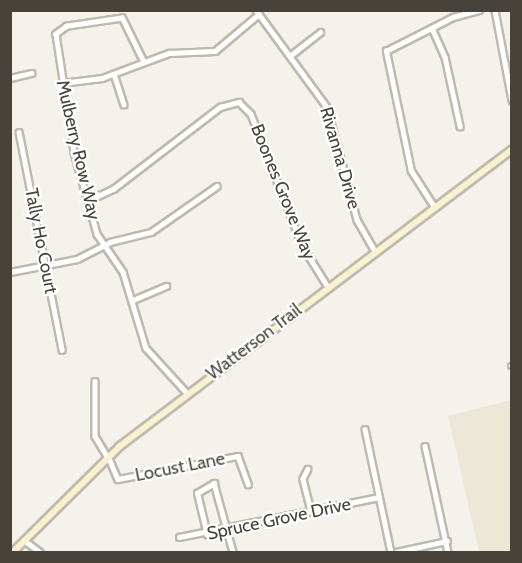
<!DOCTYPE html>
<style>
body{margin:0}
#map{position:relative;width:522px;height:563px;overflow:hidden;background:#f4f2eb;font-family:Cabin,sans-serif}
div>[style]{position:absolute}
[style*='--x']{left:calc(var(--x)*1px);top:calc(var(--y)*1px);width:calc(var(--w)*1px);rotate:calc(var(--a)*1deg)}
.education>*{inset:0;background:#ece7d7}
.roads{filter:drop-shadow(2px 0 #bfbaaf) drop-shadow(-2px 0 #bfbaaf) drop-shadow(0 2px #bfbaaf) drop-shadow(0 -2px #bfbaaf)}
.minor>*{height:4.5px;margin:-2.25px;padding:0 2.25px;transform-origin:2.25px;border-radius:2.25px;background:#fff}
.secondary>*{height:6px;margin:-3px;padding:0 3px;transform-origin:3px;border-radius:3px;background:#faf1d0}
span{translate:-50% -50%;white-space:nowrap;text-align:center;line-height:1.15;-webkit-text-stroke:4.5px #fff;paint-order:stroke}
.street-label{font-size:18px;color:#48433a}
.frame{position:absolute;inset:0;border:12px solid #48433a;pointer-events:none}
</style>
<div id="map">
<div class="education">
<i style="clip-path:polygon(511px 400px,511px 552px,479px 552px,448px 416px)"></i>
</div>
<div class="roads">
<div class="minor">
<i style="--x:256;--y:10;--w:120;--a:53.8"></i>
<i style="--x:327;--y:107;--w:117;--a:75.1"></i>
<i style="--x:357;--y:220;--w:36;--a:60"></i>
<i style="--x:495;--y:10;--w:92;--a:79.3"></i>
<i style="--x:432;--y:28;--w:32;--a:66"></i>
<i style="--x:445;--y:57;--w:71;--a:77.7"></i>
<i style="--x:291;--y:55;--w:37;--a:-38"></i>
<i style="--x:143;--y:61;--w:48;--a:-116"></i>
<i style="--x:122;--y:18;--w:56;--a:171.7"></i>
<i style="--x:67;--y:26;--w:14;--a:144"></i>
<i style="--x:56;--y:34;--w:119;--a:81.3"></i>
<i style="--x:74;--y:152;--w:85;--a:74.3"></i>
<i style="--x:97;--y:234;--w:46;--a:55.6"></i>
<i style="--x:123;--y:272;--w:79;--a:73.2"></i>
<i style="--x:146;--y:348;--w:61;--a:47.7"></i>
<i style="--x:114;--y:74;--w:32;--a:72"></i>
<i style="--x:10;--y:78;--w:22;--a:-13"></i>
<i style="--x:62;--y:83;--w:40;--a:-7.1"></i>
<i style="--x:102;--y:78;--w:72;--a:-20.5"></i>
<i style="--x:169;--y:53;--w:46;--a:-2.5"></i>
<i style="--x:215;--y:51;--w:57;--a:-40.1"></i>
<i style="--x:19;--y:132;--w:222;--a:78.8"></i>
<i style="--x:87;--y:201;--w:29;--a:-25"></i>
<i style="--x:113;--y:189;--w:135;--a:-37.5"></i>
<i style="--x:220;--y:107;--w:20;--a:-15"></i>
<i style="--x:239;--y:102;--w:17;--a:45"></i>
<i style="--x:251;--y:114;--w:141;--a:68.7"></i>
<i style="--x:302;--y:245;--w:49;--a:58.2"></i>
<i style="--x:434;--y:207;--w:43;--a:-122.6"></i>
<i style="--x:411;--y:171;--w:123;--a:-101.8"></i>
<i style="--x:386;--y:51;--w:75;--a:-26.9"></i>
<i style="--x:453;--y:17;--w:27;--a:-15"></i>
<i style="--x:10;--y:272;--w:68;--a:-11"></i>
<i style="--x:77;--y:259;--w:37;--a:-27"></i>
<i style="--x:110;--y:242;--w:42;--a:-13.7"></i>
<i style="--x:151;--y:232;--w:80;--a:-34.9"></i>
<i style="--x:133;--y:300;--w:36;--a:-23"></i>
<i style="--x:511;--y:366;--w:1;--a:0"></i>
<i style="--x:95;--y:381;--w:55;--a:90"></i>
<i style="--x:95;--y:436;--w:23;--a:59"></i>
<i style="--x:365;--y:429;--w:126;--a:78.1"></i>
<i style="--x:425;--y:446;--w:108;--a:77.8"></i>
<i style="--x:108;--y:456;--w:25;--a:67"></i>
<i style="--x:118;--y:479;--w:122;--a:-10.9"></i>
<i style="--x:238;--y:456;--w:30;--a:70"></i>
<i style="--x:308;--y:469;--w:11;--a:117"></i>
<i style="--x:303;--y:479;--w:34;--a:76"></i>
<i style="--x:207;--y:535;--w:43;--a:-103.4"></i>
<i style="--x:197;--y:493;--w:20;--a:-30"></i>
<i style="--x:214;--y:483;--w:72;--a:74.6"></i>
<i style="--x:179;--y:537;--w:204;--a:-11.3"></i>
<i style="--x:24;--y:540;--w:20;--a:37"></i>
<i style="--x:396;--y:552;--w:52;--a:-12.2"></i>
</div>
<div class="secondary">
<i style="--x:13;--y:552;--w:151;--a:-44.7"></i>
<i style="--x:120;--y:446;--w:492;--a:-37.1"></i>
</div>
</div>
<div class="street-label">
<span style="left:78px;top:150px;rotate:77deg">Mulberry Row Way</span>
<span style="left:340px;top:158px;rotate:74deg">Rivanna Drive</span>
<span style="left:283px;top:192px;rotate:68deg">Boones Grove Way</span>
<span style="left:41px;top:241px;rotate:79deg">Tally Ho Court</span>
<span style="left:254px;top:342px;rotate:-37deg">Watterson Trail</span>
<span style="left:180px;top:467px;rotate:-11deg">Locust Lane</span>
<span style="left:279px;top:519px;rotate:-12deg">Spruce Grove Drive</span>
</div>
<div class="frame"></div>
</div>
